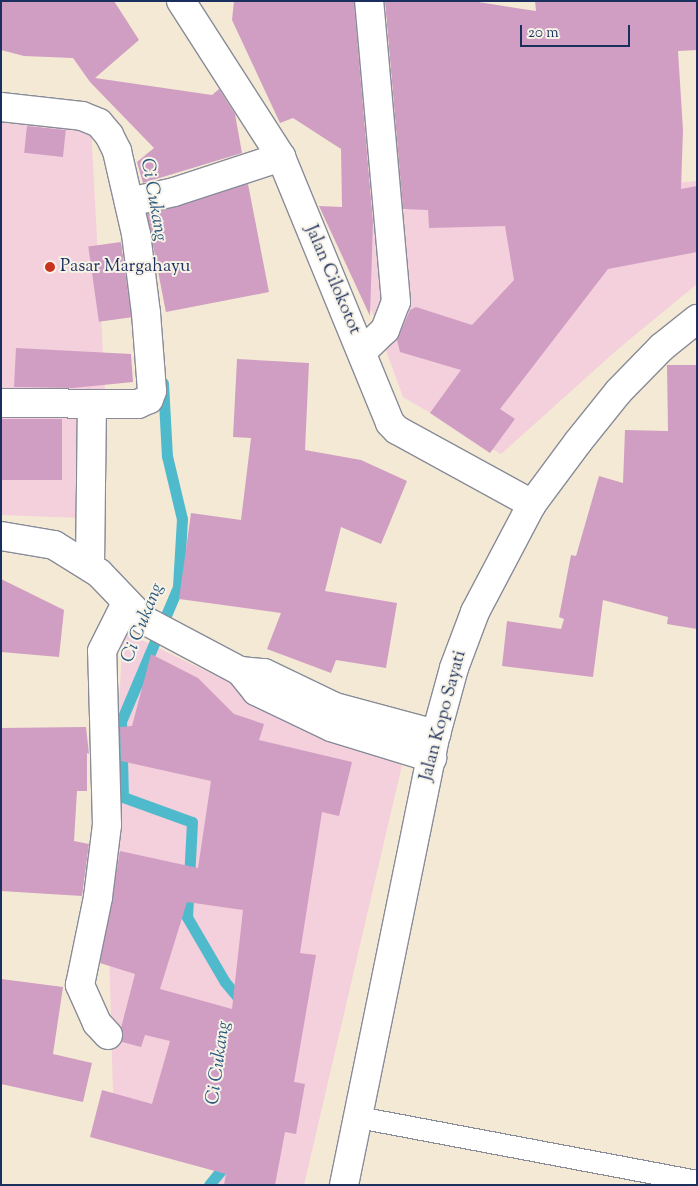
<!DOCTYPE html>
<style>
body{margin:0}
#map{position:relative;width:698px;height:1186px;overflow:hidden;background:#f4e9d4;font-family:"Sorts Mill Goudy",serif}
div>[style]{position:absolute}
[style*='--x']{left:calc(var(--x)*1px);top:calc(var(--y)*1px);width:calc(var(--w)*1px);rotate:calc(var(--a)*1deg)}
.built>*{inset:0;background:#f4cfdc;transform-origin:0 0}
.stream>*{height:11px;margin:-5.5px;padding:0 5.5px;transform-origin:5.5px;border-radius:5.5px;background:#4fbacb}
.building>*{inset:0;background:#d09ec3;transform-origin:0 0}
.roads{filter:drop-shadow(1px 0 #888c99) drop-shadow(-1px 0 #888c99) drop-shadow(0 1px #888c99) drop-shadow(0 -1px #888c99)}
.service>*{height:21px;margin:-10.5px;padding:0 10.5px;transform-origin:10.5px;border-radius:10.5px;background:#fff}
.minor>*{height:28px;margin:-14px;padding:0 14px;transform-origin:14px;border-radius:14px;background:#fff}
.tertiary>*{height:28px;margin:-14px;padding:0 14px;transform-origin:14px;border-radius:14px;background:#fff}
.primary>*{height:28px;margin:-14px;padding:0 14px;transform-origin:14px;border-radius:14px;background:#fff}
.dots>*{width:14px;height:14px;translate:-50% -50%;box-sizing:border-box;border:2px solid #f7f3e8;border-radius:50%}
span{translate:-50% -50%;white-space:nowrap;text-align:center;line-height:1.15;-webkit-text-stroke:4px #f7f3e8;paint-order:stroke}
.poi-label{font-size:18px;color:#1b2f5e}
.left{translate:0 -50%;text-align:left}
.street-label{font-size:18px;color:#1b2f5e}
.water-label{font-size:19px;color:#2b597f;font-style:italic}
.frame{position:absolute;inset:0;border:2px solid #1b2f5e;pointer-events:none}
.scale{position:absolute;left:520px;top:25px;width:110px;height:22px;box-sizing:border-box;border:2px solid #1b2f5e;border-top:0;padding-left:6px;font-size:15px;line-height:18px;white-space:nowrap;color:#1b2f5e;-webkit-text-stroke:4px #f7f3e8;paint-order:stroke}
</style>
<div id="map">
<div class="built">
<i style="clip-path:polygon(1px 110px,91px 126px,106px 410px,1px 408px)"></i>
<i style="clip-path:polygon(697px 181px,697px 284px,618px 349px,501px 454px,403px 397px,337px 216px)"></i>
<i style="left:1px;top:415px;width:99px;height:100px;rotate:2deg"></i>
<i style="clip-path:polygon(123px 631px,402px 765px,304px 1185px,216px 1185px,221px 1170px,114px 1128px,108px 911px)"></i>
</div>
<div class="stream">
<i style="--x:163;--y:383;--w:73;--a:86.9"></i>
<i style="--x:167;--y:456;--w:65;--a:76.6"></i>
<i style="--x:182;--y:519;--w:68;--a:93.4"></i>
<i style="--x:178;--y:587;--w:146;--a:113"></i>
<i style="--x:121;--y:721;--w:76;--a:88.5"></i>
<i style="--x:123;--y:797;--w:73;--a:19.9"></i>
<i style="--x:192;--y:822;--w:95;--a:93"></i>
<i style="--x:187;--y:917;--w:75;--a:59.7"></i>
<i style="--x:225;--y:982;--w:30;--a:50"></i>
<i style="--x:209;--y:1185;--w:21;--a:-51"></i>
<i style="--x:222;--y:1169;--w:10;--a:-84"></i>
</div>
<div class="building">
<i style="clip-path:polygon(1px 1px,114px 1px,139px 40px,95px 78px,212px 95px,219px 89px,235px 114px,242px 153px,143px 183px,137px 162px,154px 148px,90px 82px,73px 58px,24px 56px,1px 50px)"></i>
<i style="clip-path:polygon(234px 1px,354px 1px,373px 222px,370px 316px,319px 206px,342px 207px,341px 149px,293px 118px,280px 123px,232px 20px)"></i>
<i style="clip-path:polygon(385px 1px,472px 1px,536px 11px,535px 1px,697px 1px,697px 50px,678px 51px,683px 130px,681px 189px,697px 186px,697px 252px,608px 269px,500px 409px,515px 419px,490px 453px,430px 413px,461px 370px,400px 352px,397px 340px,410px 310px,416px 307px,472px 325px,514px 280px,505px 226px,429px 228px,428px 210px,403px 209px)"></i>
<i style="left:27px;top:126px;width:39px;height:27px;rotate:6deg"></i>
<i style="left:248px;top:184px;width:110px;height:105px;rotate:79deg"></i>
<i style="left:121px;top:242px;width:76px;height:33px;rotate:82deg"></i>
<i style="clip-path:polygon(16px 348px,131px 354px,133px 382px,73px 388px,14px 387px)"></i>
<i style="clip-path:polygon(237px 359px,309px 363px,305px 450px,361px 460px,407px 481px,381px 544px,341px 527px,325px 591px,397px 603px,386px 668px,336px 660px,331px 673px,267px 649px,281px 613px,179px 599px,191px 513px,241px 520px,251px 438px,233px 437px)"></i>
<i style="clip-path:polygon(667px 365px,697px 365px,697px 629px,667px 624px,668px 617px,603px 600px,593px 677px,502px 666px,507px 621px,561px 629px,564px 619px,559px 617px,571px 555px,576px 556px,599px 476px,623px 483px,625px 430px,668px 431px)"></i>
<i style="left:1px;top:419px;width:61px;height:61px"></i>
<i style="clip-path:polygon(1px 579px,64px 610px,59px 657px,1px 652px)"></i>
<i style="clip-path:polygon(evenodd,151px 654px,198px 678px,234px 714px,264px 724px,259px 740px,352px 762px,339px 816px,322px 812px,300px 953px,316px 955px,294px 1082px,305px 1084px,296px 1134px,285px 1132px,275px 1185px,224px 1185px,226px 1174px,90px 1137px,102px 1090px,152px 1104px,170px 1041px,145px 1035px,141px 1047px,122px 1042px,121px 1028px,135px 974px,100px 963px,120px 851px,198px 868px,211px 781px,121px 761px,120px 727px,132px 726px,151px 654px,187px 902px,243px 910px,232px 1009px,160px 989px,187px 902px)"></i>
<i style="clip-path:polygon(86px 727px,89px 754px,87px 753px,87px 791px,77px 791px,74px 841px,89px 844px,82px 896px,1px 891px,1px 728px)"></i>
<i style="clip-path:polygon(1px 979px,63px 987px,53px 1054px,92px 1063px,83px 1102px,1px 1084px)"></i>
</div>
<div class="roads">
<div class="service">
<i style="--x:358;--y:1117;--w:345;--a:10.7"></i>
</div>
<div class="minor">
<i style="--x:1;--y:107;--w:81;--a:6.3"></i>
<i style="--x:82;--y:116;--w:18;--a:22"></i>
<i style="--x:99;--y:123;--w:16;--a:50"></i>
<i style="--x:109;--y:135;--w:18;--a:63"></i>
<i style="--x:117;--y:151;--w:85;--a:77.1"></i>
<i style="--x:136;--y:234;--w:80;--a:82.8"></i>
<i style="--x:146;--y:313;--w:78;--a:85.6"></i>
<i style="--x:152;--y:391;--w:9;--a:111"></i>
<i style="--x:149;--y:399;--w:12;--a:156"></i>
<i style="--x:138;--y:404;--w:137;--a:-179.6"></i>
<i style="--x:129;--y:202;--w:46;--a:-12.5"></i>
<i style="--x:174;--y:192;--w:113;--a:-18.1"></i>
<i style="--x:362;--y:352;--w:32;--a:-44"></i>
<i style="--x:385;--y:330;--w:30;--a:-69"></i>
<i style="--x:396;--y:302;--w:302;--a:-95.1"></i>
<i style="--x:90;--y:566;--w:162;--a:-89.3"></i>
<i style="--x:108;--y:1035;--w:16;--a:-133"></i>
<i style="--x:97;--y:1023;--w:42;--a:-114.1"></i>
<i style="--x:80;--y:985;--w:90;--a:-78.4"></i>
<i style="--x:98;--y:897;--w:73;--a:-82.9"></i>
<i style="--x:107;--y:825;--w:174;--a:-91.6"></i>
<i style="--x:102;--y:651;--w:54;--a:-63.4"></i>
</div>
<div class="tertiary">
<i style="--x:181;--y:1;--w:185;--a:57.3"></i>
<i style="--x:281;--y:157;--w:287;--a:67.7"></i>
<i style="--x:390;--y:423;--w:10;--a:45"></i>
<i style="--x:397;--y:430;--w:154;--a:28.7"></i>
<i style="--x:1;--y:536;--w:54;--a:9.6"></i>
<i style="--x:54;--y:545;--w:53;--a:31.9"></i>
<i style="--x:99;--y:573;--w:65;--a:46.2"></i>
<i style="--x:144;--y:620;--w:109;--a:28"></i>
<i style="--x:240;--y:671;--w:24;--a:5"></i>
<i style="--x:264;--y:673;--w:79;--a:25.6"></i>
<i style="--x:335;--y:707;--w:105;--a:15"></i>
<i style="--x:240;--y:671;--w:26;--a:51"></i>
<i style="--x:256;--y:691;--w:83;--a:25.6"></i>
<i style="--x:331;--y:727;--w:106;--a:17.1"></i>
</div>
<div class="primary">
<i style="--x:344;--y:1185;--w:460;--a:-78.5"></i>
<i style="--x:436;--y:734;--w:68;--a:-74.7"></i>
<i style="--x:454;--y:668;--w:60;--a:-69.4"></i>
<i style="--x:475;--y:612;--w:122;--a:-62.2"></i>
<i style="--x:532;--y:504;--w:77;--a:-53.4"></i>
<i style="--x:578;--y:442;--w:65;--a:-51.2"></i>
<i style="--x:619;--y:391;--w:62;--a:-45.7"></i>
<i style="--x:662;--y:347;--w:45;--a:-38.7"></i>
</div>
</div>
<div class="dots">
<i style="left:50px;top:267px;background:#c8321e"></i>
</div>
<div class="poi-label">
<span class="left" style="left:60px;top:267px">Pasar Margahayu</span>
</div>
<div class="street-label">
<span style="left:332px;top:280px;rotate:67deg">Jalan Cilokotot</span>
<span style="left:444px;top:716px;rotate:-75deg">Jalan Kopo Sayati</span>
</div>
<div class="water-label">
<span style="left:153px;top:200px;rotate:80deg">Ci Cukang</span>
<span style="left:143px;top:623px;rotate:-68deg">Ci Cukang</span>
<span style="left:219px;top:1063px;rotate:-82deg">Ci Cukang</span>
</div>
<div class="frame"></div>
<div class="scale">20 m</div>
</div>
